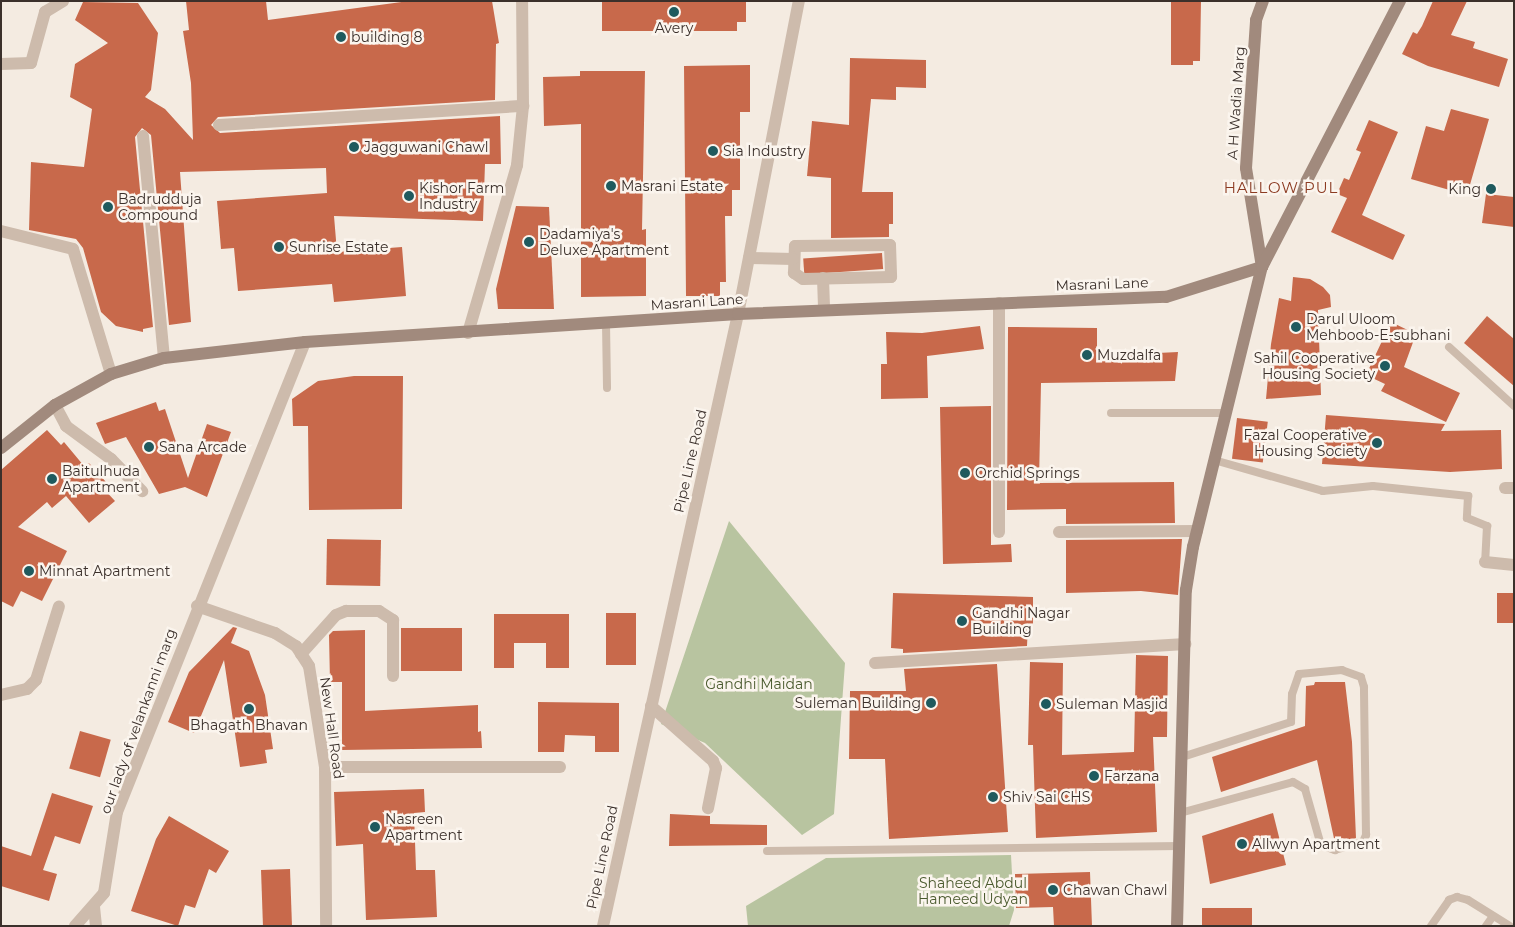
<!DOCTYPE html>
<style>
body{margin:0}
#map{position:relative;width:1515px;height:927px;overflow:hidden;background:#f4ebe1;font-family:Montserrat,sans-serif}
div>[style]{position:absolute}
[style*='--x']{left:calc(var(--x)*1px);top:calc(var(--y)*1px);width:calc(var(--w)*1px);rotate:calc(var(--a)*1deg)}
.green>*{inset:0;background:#b8c4a0}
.building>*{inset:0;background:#c8694b;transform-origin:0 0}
.lane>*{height:8px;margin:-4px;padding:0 4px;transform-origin:4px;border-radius:4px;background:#cdbbac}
.street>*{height:12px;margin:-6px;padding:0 6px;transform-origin:6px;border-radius:6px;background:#cdbbac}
.secondary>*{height:12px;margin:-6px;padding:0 6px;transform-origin:6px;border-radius:6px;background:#a18a7d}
.dots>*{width:14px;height:14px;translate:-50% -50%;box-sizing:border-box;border:2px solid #fbf5ee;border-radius:50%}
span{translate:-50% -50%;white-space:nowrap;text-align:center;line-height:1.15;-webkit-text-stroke:5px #fbf5ee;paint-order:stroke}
.poi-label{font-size:14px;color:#3b302b}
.left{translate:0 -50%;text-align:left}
.right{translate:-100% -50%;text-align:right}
.street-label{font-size:14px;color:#3b302b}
.park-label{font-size:14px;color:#4a5a2e}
.neighbourhood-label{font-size:15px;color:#8c3b22;letter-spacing:1px}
.frame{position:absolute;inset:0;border:2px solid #3b302b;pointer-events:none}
</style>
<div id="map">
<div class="green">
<i style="clip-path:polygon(729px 521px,845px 663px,834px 814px,802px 835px,705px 743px,661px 724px)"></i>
<i style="clip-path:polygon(1011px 855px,1014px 910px,1009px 926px,748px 926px,746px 906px,826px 858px)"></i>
</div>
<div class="building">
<i style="clip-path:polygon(186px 1px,266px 1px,268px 20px,409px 1px,492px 1px,499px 43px,496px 44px,495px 100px,218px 117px,211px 125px,220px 133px,500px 116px,501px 164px,485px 164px,483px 221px,334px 216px,337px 252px,402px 247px,406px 296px,334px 302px,332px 284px,238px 291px,234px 248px,221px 249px,217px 201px,327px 193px,326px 168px,180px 172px,191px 322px,169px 325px,151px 135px,142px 128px,135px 137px,153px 327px,143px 329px,143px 332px,116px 326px,101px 312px,83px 248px,76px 239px,29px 230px,31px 162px,84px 167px,92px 109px,70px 97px,75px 64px,108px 43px,75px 20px,83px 2px,138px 3px,158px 33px,151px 90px,145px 97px,165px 109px,193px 140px,191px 83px,183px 31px,189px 30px)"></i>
<i style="clip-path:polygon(602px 1px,746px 1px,746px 22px,737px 22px,737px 31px,602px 31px)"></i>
<i style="clip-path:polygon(1171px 1px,1201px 1px,1200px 61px,1193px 61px,1193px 65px,1171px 65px)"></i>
<i style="clip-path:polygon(1433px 1px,1467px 1px,1451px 35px,1475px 42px,1473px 48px,1508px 59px,1499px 87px,1428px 66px,1402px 54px,1413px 32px,1417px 34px,1422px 26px)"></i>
<i style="clip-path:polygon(850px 58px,926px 60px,926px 88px,896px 87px,896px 100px,871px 99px,862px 192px,893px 192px,893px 224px,889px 224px,889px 237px,831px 238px,831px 178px,807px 176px,812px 121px,849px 125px)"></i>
<i style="clip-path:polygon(750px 65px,750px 112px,740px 112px,740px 190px,732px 190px,732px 216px,725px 216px,726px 282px,720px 282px,720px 296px,686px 296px,684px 66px)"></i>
<i style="clip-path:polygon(580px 71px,645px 71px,642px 230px,646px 229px,646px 296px,581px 297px,581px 124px,544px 126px,543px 77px,580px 76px)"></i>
<i style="clip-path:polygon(1451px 109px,1489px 119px,1467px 195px,1411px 179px,1426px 126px,1444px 131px)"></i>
<i style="clip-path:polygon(1369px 120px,1398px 132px,1362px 215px,1405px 235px,1393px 260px,1331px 232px,1347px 198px,1337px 194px,1344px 178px,1349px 180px,1361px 152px,1356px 150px)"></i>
<i style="clip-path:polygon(1486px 194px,1514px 197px,1514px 227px,1482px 223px)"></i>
<i style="clip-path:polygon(516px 206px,549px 207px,554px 309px,498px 309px,496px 289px)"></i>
<i style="left:882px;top:253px;width:16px;height:79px;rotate:86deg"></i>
<i style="clip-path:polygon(1293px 277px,1310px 279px,1323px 287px,1330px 295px,1331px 307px,1318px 310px,1321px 395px,1266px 399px,1271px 344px,1279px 298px,1291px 301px)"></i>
<i style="clip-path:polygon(1487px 316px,1514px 339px,1514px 386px,1464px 343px)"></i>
<i style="clip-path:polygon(1391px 322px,1416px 334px,1404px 367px,1460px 393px,1446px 422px,1381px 391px,1385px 384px,1366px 375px)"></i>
<i style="clip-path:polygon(980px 326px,984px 349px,927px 356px,928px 398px,881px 399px,881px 364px,887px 364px,886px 332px,922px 333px)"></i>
<i style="clip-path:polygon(1008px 327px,1097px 328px,1097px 356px,1178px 352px,1175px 381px,1041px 383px,1039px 483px,1174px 482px,1175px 523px,1066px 524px,1066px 509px,1007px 510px)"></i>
<i style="clip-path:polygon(354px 376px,403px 376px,402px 509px,309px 510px,308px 426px,293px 426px,292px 399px,318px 381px)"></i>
<i style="clip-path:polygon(156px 402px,159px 411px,165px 409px,188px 478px,207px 424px,231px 432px,207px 497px,185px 487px,159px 494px,126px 437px,105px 444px,96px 423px)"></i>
<i style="clip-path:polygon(991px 406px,991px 545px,1011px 544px,1012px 562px,943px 564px,940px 407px)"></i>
<i style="clip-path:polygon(1326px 415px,1445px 424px,1441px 431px,1501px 430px,1502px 469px,1450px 472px,1322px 464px)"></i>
<i style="left:1237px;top:418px;width:31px;height:41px;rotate:7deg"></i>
<i style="clip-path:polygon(47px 430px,61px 445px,64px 442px,84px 466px,89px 463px,106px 482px,101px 486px,115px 501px,89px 523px,66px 496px,52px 508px,47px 502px,18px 527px,67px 551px,42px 601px,21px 591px,13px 607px,1px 601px,1px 470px)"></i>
<i style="left:327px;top:539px;width:54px;height:46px;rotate:1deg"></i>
<i style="clip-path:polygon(1182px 539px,1178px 595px,1141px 591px,1066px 593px,1066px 540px)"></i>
<i style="clip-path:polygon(893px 593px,1033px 597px,1033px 625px,1028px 625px,1027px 646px,903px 653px,903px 649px,891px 648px)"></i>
<i style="left:1497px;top:593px;width:17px;height:30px"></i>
<i style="left:606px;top:613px;width:30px;height:52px"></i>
<i style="clip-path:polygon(494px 614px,569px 614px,569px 668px,546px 668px,546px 643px,514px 643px,514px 668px,494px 668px)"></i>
<i style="clip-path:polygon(233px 627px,237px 628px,231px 643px,249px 651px,265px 695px,273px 749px,265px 750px,267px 763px,240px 767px,224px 660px,194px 733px,168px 722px,189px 672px)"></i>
<i style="left:462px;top:628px;width:43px;height:61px;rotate:90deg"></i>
<i style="clip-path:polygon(365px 630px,365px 711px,478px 705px,478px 732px,481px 731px,482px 748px,342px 750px,342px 682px,330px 682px,329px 635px,333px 631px)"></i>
<i style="clip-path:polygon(1136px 655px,1168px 656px,1167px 737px,1153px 737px,1157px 832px,1036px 838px,1033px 745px,1028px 745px,1030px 662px,1063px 663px,1062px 755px,1134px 752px)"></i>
<i style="clip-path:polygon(997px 664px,1008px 832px,889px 839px,885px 759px,849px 759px,850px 691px,906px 691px,904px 669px)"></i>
<i style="clip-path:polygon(1315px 682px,1345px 682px,1352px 742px,1356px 838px,1339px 843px,1335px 843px,1317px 760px,1221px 792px,1212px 757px,1305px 726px,1306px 686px,1314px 685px)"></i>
<i style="clip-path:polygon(538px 702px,619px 703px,619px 752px,595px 752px,595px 736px,565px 735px,564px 752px,538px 752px)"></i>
<i style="left:80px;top:731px;width:32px;height:39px;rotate:16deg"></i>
<i style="clip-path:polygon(424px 789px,425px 812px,414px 813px,416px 870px,435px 870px,437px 917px,366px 920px,363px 844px,336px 846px,334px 792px)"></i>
<i style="clip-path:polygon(52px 793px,93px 806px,80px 844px,55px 836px,43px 870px,57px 874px,49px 901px,1px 886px,1px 846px,31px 856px)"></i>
<i style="clip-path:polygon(1273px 813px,1286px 865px,1210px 884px,1202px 836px)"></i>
<i style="clip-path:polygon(670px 814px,710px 816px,710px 824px,767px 825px,767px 845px,669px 846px)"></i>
<i style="clip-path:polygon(169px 816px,229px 851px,216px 873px,209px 869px,195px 908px,185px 905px,178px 926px,131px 911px,156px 839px)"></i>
<i style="left:290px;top:869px;width:57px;height:29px;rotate:88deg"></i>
<i style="clip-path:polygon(1090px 872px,1092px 926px,1054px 926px,1053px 907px,1016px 908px,1015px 874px)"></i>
<i style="left:1202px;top:908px;width:50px;height:18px"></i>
</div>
<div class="lane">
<i style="--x:606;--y:323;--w:65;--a:89.1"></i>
<i style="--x:1449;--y:347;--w:88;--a:42.2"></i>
<i style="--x:1111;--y:413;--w:115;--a:0"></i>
<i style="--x:1214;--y:460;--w:113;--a:15.9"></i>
<i style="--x:1323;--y:491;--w:50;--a:-5.7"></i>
<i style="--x:1373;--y:486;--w:96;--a:6"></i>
<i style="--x:1468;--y:496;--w:22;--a:93"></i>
<i style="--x:1467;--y:518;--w:22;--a:22"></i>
<i style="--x:1487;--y:526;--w:36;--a:93"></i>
<i style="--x:1180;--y:813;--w:117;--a:-15.3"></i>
<i style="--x:1293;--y:782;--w:14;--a:30"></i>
<i style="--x:1305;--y:789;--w:58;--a:74.1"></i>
<i style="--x:1321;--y:845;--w:15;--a:20"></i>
<i style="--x:1335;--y:850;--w:29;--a:-16"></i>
<i style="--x:1363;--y:842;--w:8;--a:-67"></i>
<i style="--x:1366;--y:835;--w:148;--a:-90.8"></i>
<i style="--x:1364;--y:687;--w:10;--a:-107"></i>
<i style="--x:1361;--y:677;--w:20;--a:-160"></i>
<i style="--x:1342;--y:670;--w:43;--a:174.7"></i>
<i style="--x:1299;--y:674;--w:21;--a:109"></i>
<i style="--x:1292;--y:694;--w:28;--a:92"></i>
<i style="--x:1291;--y:722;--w:114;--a:162.2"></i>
<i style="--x:767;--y:851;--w:413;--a:-0.7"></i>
<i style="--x:1431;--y:926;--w:32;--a:-55"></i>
<i style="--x:1449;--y:900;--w:9;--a:-21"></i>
<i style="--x:1457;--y:897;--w:11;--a:15"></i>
<i style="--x:1468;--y:900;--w:49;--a:31.8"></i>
<i style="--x:1486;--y:926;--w:12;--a:-55"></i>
</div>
<div class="street">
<i style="--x:1;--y:64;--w:30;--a:-2"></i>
<i style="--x:31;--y:63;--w:53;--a:-74.6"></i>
<i style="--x:45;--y:12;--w:21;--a:-31"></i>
<i style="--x:219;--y:125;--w:305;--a:-3.6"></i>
<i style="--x:143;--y:136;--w:223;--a:84.6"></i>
<i style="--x:1;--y:231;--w:74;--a:14"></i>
<i style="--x:73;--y:249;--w:131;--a:73.1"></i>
<i style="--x:890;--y:245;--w:32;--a:88"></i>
<i style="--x:891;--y:277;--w:88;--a:178.7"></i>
<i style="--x:803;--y:279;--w:11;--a:-146"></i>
<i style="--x:794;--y:273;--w:27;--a:-88"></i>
<i style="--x:795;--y:246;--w:95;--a:-0.6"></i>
<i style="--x:749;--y:258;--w:44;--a:1.3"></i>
<i style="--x:823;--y:278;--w:32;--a:88"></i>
<i style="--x:999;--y:303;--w:229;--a:90"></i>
<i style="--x:468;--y:333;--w:175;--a:-73.7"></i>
<i style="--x:517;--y:165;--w:59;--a:-84.2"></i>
<i style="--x:523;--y:106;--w:105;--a:-90.5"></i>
<i style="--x:55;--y:405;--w:24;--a:62"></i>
<i style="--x:66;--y:426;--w:56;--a:36.3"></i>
<i style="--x:111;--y:459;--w:45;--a:45.9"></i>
<i style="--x:1505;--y:488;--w:9;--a:0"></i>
<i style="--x:1059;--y:532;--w:138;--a:-0.4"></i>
<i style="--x:1485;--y:562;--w:29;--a:6"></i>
<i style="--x:197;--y:606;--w:83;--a:19.1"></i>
<i style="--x:275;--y:633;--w:25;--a:32"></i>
<i style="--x:296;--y:646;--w:24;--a:57"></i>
<i style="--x:309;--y:666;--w:102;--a:81"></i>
<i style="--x:325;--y:767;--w:159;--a:89.6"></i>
<i style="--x:301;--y:654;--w:52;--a:-48.1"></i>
<i style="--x:336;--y:615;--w:11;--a:-22"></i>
<i style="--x:346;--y:611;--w:33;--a:0"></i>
<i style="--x:379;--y:611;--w:17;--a:33"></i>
<i style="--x:393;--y:620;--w:56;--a:90"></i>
<i style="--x:875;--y:663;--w:311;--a:-3.5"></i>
<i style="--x:1;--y:695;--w:27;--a:-13"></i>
<i style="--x:27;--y:689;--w:13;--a:-45"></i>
<i style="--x:36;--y:680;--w:77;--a:-72.7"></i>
<i style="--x:651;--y:706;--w:83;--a:41.6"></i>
<i style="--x:713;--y:761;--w:8;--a:67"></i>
<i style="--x:716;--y:768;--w:41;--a:101.3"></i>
<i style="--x:325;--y:767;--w:235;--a:0"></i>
<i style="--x:94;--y:907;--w:19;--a:84"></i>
<i style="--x:75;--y:926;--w:44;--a:-48.7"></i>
<i style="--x:104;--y:893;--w:82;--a:-80.9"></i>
<i style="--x:117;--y:812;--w:506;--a:-68.2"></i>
<i style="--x:603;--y:926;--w:627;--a:-77.56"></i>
<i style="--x:738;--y:314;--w:319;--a:-79"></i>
</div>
<div class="secondary">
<i style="--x:1262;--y:267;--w:100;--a:-99.2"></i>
<i style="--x:1246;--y:168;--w:148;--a:-86.1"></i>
<i style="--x:1256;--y:20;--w:20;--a:-70"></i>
<i style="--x:1;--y:448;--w:69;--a:-38.5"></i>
<i style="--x:55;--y:405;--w:64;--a:-29"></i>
<i style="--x:111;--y:374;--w:55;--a:-16.8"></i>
<i style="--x:164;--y:358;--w:142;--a:-6.5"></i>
<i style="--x:305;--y:342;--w:434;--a:-3.7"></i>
<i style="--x:738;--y:314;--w:428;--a:-2.3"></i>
<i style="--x:1166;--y:297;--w:101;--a:-17.4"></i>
<i style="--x:1177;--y:926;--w:336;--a:-88.5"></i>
<i style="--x:1186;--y:590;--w:44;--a:-80.8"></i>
<i style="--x:1193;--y:547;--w:288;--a:-76.2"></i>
<i style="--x:1262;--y:267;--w:300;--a:-62.6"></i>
</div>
<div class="dots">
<i style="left:674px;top:12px;background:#1f5a5e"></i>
<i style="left:341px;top:37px;background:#1f5a5e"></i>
<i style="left:354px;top:147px;background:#1f5a5e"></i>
<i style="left:713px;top:151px;background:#1f5a5e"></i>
<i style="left:611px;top:186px;background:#1f5a5e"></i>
<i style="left:1491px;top:189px;background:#1f5a5e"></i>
<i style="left:409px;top:196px;background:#1f5a5e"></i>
<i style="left:108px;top:207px;background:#1f5a5e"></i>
<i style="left:529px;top:242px;background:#1f5a5e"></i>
<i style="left:279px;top:247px;background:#1f5a5e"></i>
<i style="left:1296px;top:327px;background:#1f5a5e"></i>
<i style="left:1087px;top:355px;background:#1f5a5e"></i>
<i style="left:1385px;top:366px;background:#1f5a5e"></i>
<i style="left:1377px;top:443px;background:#1f5a5e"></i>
<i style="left:149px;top:447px;background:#1f5a5e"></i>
<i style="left:965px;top:473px;background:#1f5a5e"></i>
<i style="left:52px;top:479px;background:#1f5a5e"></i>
<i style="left:29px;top:571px;background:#1f5a5e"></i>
<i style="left:962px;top:621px;background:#1f5a5e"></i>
<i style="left:931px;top:703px;background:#1f5a5e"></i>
<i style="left:1046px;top:704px;background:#1f5a5e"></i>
<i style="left:249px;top:709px;background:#1f5a5e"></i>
<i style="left:1094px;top:776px;background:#1f5a5e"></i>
<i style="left:993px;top:797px;background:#1f5a5e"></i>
<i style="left:375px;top:827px;background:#1f5a5e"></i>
<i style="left:1242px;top:844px;background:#1f5a5e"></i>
<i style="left:1053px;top:890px;background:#1f5a5e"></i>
</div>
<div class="poi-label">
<span style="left:674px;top:28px">Avery</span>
<span class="left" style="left:351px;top:37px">building 8</span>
<span class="left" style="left:364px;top:147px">Jagguwani Chawl</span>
<span class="left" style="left:723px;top:151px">Sia Industry</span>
<span class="left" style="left:621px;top:186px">Masrani Estate</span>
<span class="left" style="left:419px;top:196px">Kishor Farm<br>Industry</span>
<span class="right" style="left:1481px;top:189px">King</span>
<span class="left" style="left:118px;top:207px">Badrudduja<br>Compound</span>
<span class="left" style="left:539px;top:242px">Dadamiya's<br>Deluxe Apartment</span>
<span class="left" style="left:289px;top:247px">Sunrise Estate</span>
<span class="left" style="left:1306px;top:327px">Darul Uloom<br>Mehboob-E-subhani</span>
<span class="left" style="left:1097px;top:355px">Muzdalfa</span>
<span class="right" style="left:1375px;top:366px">Sahil Cooperative<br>Housing Society</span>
<span class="right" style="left:1367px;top:443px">Fazal Cooperative<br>Housing Society</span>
<span class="left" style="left:159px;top:447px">Sana Arcade</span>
<span class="left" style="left:62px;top:479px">Baitulhuda<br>Apartment</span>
<span class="left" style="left:975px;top:473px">Orchid Springs</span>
<span class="left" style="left:39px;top:571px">Minnat Apartment</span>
<span class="left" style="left:972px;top:621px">Gandhi Nagar<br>Building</span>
<span class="right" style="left:921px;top:703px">Suleman Building</span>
<span class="left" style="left:1056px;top:704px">Suleman Masjid</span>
<span style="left:249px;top:725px">Bhagath Bhavan</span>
<span class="left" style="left:1104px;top:776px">Farzana</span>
<span class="left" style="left:1003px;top:797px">Shiv Sai CHS</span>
<span class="left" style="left:385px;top:827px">Nasreen<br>Apartment</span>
<span class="left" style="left:1252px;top:844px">Allwyn Apartment</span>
<span class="left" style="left:1063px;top:890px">Chawan Chawl</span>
</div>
<div class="street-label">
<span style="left:1236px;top:103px;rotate:-86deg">A H Wadia Marg</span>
<span style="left:1102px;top:284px;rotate:-2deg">Masrani Lane</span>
<span style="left:697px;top:302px;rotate:-4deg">Masrani Lane</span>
<span style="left:690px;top:461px;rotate:-77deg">Pipe Line Road</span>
<span style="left:138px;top:721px;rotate:-70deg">our lady of velankanni marg</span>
<span style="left:332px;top:728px;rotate:82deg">New Hall Road</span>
<span style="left:602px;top:857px;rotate:-78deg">Pipe Line Road</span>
</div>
<div class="park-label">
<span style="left:759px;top:684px">Gandhi Maidan</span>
<span style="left:973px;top:891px">Shaheed Abdul<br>Hameed Udyan</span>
</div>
<div class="neighbourhood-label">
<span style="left:1281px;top:188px">HALLOW PUL</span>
</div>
<div class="frame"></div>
</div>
